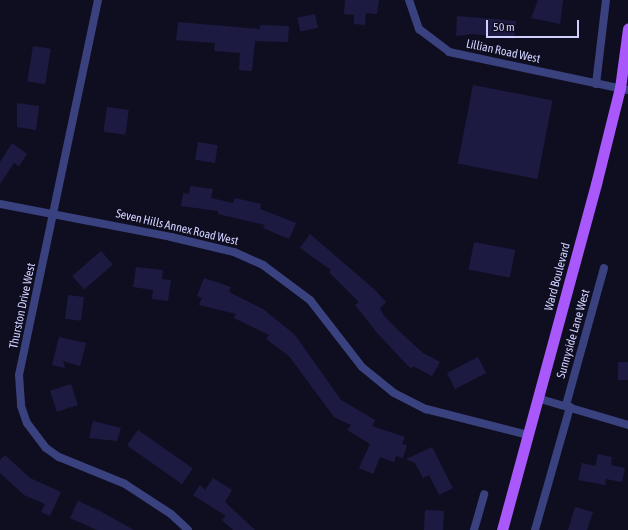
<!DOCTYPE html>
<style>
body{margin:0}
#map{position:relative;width:628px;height:530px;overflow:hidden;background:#0f0e21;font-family:"Asap Condensed",sans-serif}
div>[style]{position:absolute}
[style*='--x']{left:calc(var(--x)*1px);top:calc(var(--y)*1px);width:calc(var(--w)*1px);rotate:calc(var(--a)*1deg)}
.building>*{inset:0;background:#1d1a42;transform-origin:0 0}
.minor>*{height:8px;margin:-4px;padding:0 4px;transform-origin:4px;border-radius:4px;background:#3a417f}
.primary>*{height:11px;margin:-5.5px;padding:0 5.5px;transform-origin:5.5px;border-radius:5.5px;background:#a959fb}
span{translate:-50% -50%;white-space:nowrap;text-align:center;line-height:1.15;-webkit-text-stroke:3px #0f0e21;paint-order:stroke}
.street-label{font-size:12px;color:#d0d0fe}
.scale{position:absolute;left:486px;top:20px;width:93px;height:18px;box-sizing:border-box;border:2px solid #d0d0fe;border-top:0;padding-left:5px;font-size:12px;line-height:14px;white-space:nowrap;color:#d0d0fe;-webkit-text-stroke:3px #0f0e21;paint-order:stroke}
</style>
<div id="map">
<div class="building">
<i style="clip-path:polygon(345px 0,379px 0,377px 14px,366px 13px,365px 25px,354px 24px,354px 15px,344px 14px)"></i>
<i style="clip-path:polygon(538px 0,563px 0,560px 24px,531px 18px)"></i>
<i style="left:315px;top:14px;width:14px;height:18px;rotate:78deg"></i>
<i style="clip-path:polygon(457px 16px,516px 21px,514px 39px,473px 34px,456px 36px)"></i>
<i style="clip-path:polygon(178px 22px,260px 29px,260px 25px,289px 26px,288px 42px,255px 41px,252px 71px,239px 70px,240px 53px,214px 51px,215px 43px,176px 40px)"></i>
<i style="left:33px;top:46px;width:18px;height:36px;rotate:9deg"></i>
<i style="left:473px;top:85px;width:81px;height:80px;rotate:11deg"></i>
<i style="clip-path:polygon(17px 103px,39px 106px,36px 130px,17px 127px)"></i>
<i style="left:107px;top:107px;width:22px;height:25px;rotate:8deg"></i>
<i style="left:198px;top:142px;width:20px;height:18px;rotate:9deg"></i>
<i style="clip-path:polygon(12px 143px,27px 154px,19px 166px,14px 163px,0 184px,0 162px)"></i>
<i style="clip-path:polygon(190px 186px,213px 189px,211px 198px,233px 203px,235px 198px,261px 204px,260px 209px,296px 223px,289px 239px,263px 228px,265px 225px,218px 214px,218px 211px,181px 206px,183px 193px,189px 194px)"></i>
<i style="clip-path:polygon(310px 234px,374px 289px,386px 302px,380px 308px,384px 316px,400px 332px,423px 353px,440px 362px,432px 376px,413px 366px,411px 369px,379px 335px,355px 305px,359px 302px,329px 272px,331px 270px,300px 248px)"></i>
<i style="left:474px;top:242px;width:42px;height:28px;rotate:11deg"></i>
<i style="left:101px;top:251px;width:18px;height:38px;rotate:49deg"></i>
<i style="clip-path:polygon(136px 267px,163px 270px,162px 279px,171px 280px,168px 301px,152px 299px,153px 290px,133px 287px)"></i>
<i style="clip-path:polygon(204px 278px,231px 287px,229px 292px,263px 309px,295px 335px,341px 400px,375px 420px,372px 426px,405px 437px,402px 444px,407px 445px,403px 458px,396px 456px,394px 462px,380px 457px,373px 474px,359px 468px,370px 444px,347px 430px,351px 425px,334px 417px,289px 356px,266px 339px,269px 335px,234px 318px,236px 314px,199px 305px,202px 298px,197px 296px)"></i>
<i style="left:68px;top:295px;width:16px;height:24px;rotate:7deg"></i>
<i style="clip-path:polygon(59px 337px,86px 343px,80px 366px,63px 361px,65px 368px,52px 365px)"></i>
<i style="left:478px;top:357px;width:18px;height:35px;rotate:63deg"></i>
<i style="left:618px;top:362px;width:10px;height:18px"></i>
<i style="left:71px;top:384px;width:22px;height:22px;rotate:72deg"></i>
<i style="clip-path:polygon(93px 421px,121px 428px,117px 441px,89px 438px)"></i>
<i style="left:138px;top:430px;width:67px;height:19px;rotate:35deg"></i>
<i style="clip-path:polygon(432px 447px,453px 488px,439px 495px,429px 475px,423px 478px,415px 463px,406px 459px)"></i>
<i style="clip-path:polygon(598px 454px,612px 457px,611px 465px,625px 468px,622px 482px,606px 479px,605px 485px,578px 480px,582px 463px,595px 466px)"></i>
<i style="clip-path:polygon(5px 455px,30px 478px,61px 492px,50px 516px,41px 512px,45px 504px,24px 495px,0 473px,0 460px)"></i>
<i style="clip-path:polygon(213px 478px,232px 490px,225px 502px,255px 530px,233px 530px,222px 520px,226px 516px,193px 495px,200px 485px,205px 490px)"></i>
<i style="clip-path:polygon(78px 501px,100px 511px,134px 530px,97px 530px,70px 518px)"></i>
<i style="clip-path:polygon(575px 507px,593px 512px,587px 530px,568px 530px)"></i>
<i style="left:425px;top:510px;width:19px;height:20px;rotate:3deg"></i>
</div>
<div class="minor">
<i style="--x:98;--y:0;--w:383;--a:101.9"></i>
<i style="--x:19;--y:375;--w:31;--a:86"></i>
<i style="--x:21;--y:406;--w:18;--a:71"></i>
<i style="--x:27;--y:423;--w:31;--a:53"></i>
<i style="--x:46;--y:448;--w:16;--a:35"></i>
<i style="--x:59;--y:457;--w:71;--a:22.2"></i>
<i style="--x:125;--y:484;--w:55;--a:33.1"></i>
<i style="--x:171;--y:514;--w:23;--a:43"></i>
<i style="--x:409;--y:0;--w:31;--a:71"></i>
<i style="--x:419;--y:29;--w:38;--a:37"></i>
<i style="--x:449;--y:52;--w:183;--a:12"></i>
<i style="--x:596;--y:84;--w:85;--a:-83.2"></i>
<i style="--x:0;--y:204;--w:174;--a:10.9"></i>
<i style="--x:171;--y:237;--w:65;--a:13.4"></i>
<i style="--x:234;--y:252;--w:32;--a:24"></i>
<i style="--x:263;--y:265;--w:59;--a:36.7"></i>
<i style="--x:310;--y:300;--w:85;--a:52.2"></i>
<i style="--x:362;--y:367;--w:41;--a:39.1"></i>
<i style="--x:394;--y:393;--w:36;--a:27"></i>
<i style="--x:426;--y:409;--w:105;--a:14.3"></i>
<i style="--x:537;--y:398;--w:95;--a:16.5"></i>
<i style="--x:566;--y:405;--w:142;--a:-74.5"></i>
<i style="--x:474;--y:530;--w:37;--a:-74"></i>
<i style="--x:535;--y:530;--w:128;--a:-74.1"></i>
</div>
<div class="primary">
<i style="--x:502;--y:530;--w:359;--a:-74.8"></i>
<i style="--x:596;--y:184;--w:99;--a:-76"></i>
<i style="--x:620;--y:88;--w:60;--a:-82.3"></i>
</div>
<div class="street-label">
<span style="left:503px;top:52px;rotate:12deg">Lillian Road West</span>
<span style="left:177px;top:228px;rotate:13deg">Seven Hills Annex Road West</span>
<span style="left:558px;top:277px;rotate:-75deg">Ward Boulevard</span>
<span style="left:23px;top:306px;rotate:-78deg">Thurston Drive West</span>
<span style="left:574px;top:334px;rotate:-74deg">Sunnyside Lane West</span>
</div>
<div class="scale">50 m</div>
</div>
